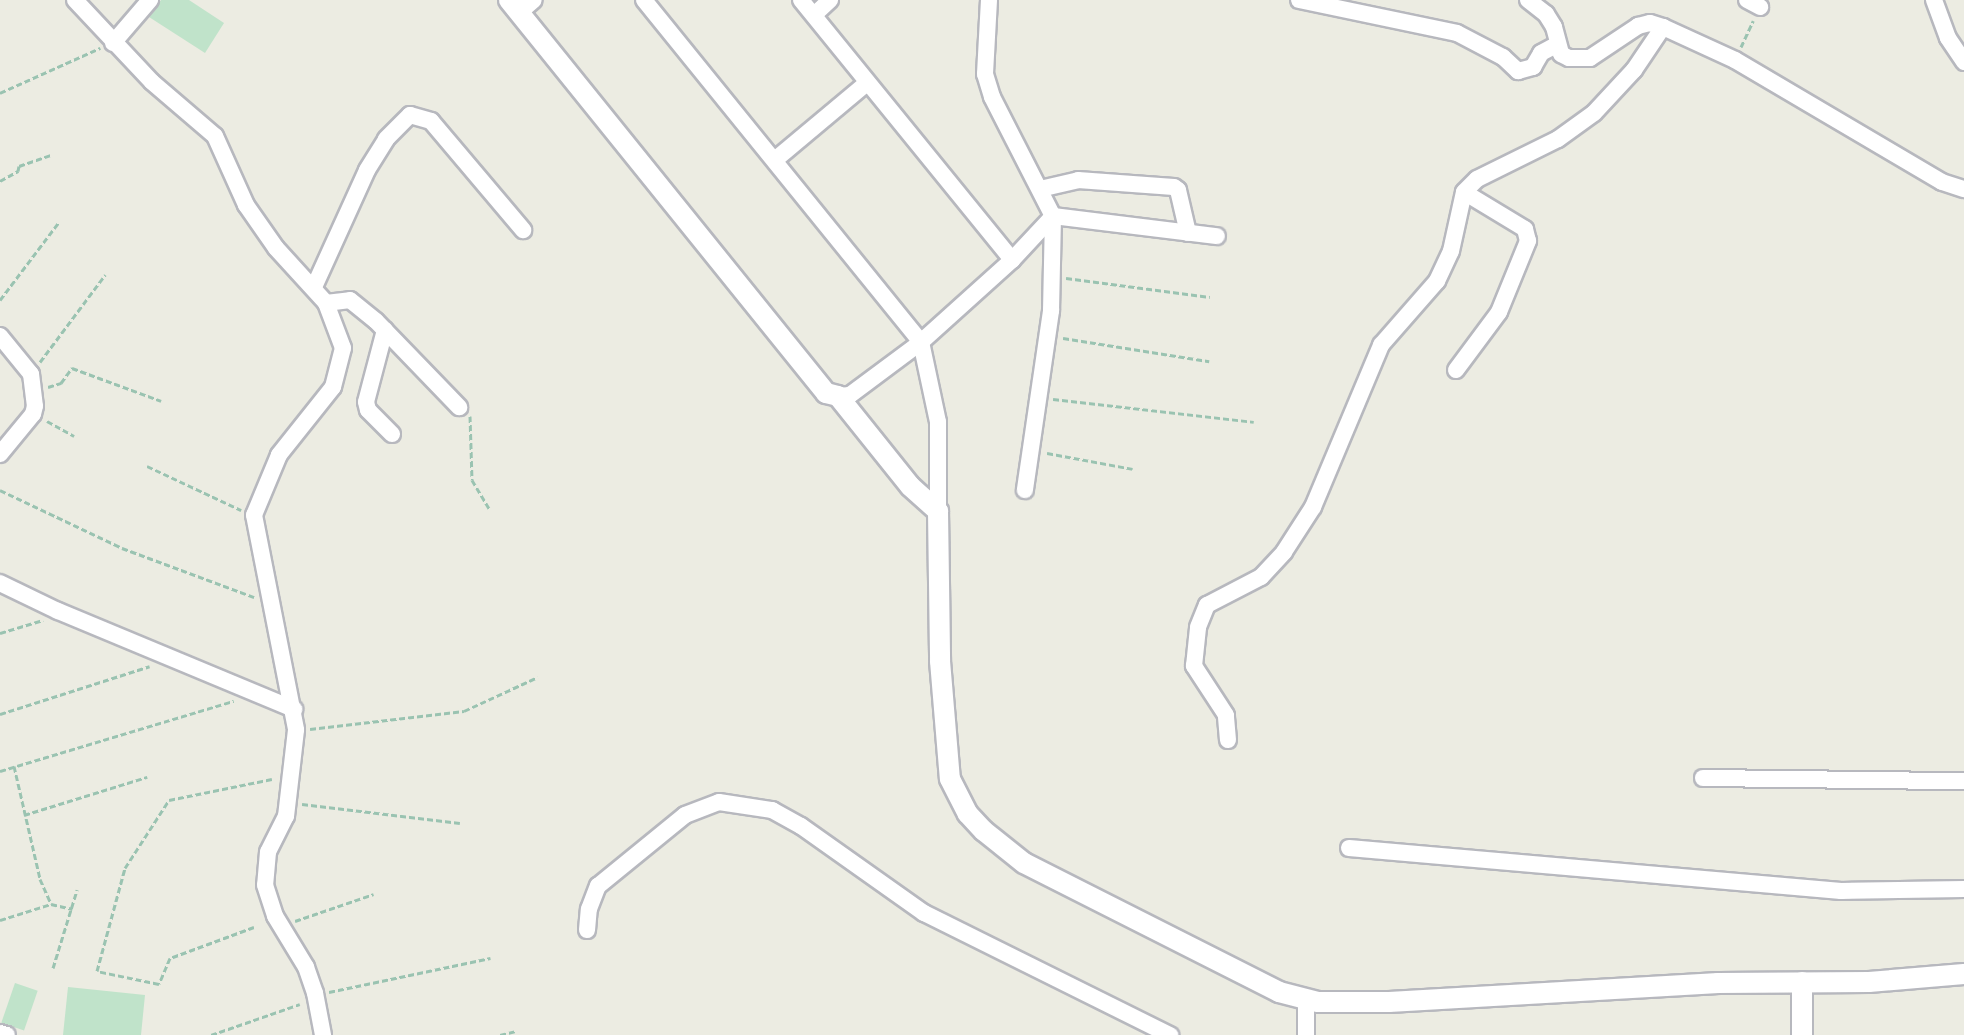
<!DOCTYPE html>
<style>
body{margin:0}
#map{position:relative;width:1964px;height:1035px;overflow:hidden;background:#ecece2;font-family:"Open Sans",sans-serif}
div>[style]{position:absolute}
[style*='--x']{left:calc(var(--x)*1px);top:calc(var(--y)*1px);width:calc(var(--w)*1px);rotate:calc(var(--a)*1deg)}
.green>*{inset:0;background:#c0e3ca;transform-origin:0 0}
.path>*{height:3px;margin-top:-1.5px;transform-origin:0;background:repeating-linear-gradient(90deg,#9ac3b1 0 6px,transparent 0 9px)}
.roads{filter:drop-shadow(2px 0 #b7b8be) drop-shadow(-2px 0 #b7b8be) drop-shadow(0 2px #b7b8be) drop-shadow(0 -2px #b7b8be)}
.minor>*{height:16px;margin:-8px;padding:0 8px;transform-origin:8px;border-radius:8px;background:#fff}
.tertiary>*{height:20px;margin:-10px;padding:0 10px;transform-origin:10px;border-radius:10px;background:#fff}
span{translate:-50% -50%;white-space:nowrap;text-align:center;line-height:1.15;-webkit-text-stroke:6px #fff;paint-order:stroke}
</style>
<div id="map">
<div class="green">
<i style="clip-path:polygon(161px 0,189px 0,224px 23px,205px 53px,149px 17px)"></i>
<i style="left:15px;top:983px;width:24px;height:42px;rotate:19deg"></i>
<i style="clip-path:polygon(68px 987px,145px 995px,141px 1035px,63px 1035px)"></i>
</div>
<div class="path">
<i style="--x:1741;--y:47;--w:29;--a:-65"></i>
<i style="--x:0;--y:93;--w:110;--a:-24.2"></i>
<i style="--x:0;--y:181;--w:21;--a:-29"></i>
<i style="--x:18;--y:171;--w:5;--a:-79"></i>
<i style="--x:19;--y:166;--w:34;--a:-19"></i>
<i style="--x:1066;--y:278;--w:145;--a:7.5"></i>
<i style="--x:0;--y:300;--w:98;--a:-52.9"></i>
<i style="--x:1063;--y:338;--w:148;--a:9"></i>
<i style="--x:40;--y:362;--w:109;--a:-53.2"></i>
<i style="--x:48;--y:387;--w:14;--a:-17"></i>
<i style="--x:61;--y:383;--w:19;--a:-54"></i>
<i style="--x:72;--y:368;--w:95;--a:20.3"></i>
<i style="--x:1053;--y:399;--w:202;--a:6.5"></i>
<i style="--x:470;--y:416;--w:64;--a:88.2"></i>
<i style="--x:472;--y:480;--w:35;--a:59"></i>
<i style="--x:47;--y:421;--w:31;--a:29"></i>
<i style="--x:1047;--y:453;--w:87;--a:10.5"></i>
<i style="--x:147;--y:466;--w:104;--a:25.1"></i>
<i style="--x:0;--y:490;--w:135;--a:25.4"></i>
<i style="--x:122;--y:548;--w:141;--a:20.4"></i>
<i style="--x:0;--y:633;--w:45;--a:-16.8"></i>
<i style="--x:0;--y:714;--w:157;--a:-17.7"></i>
<i style="--x:310;--y:729;--w:155;--a:-6.7"></i>
<i style="--x:464;--y:711;--w:81;--a:-24.7"></i>
<i style="--x:14;--y:766;--w:116;--a:77"></i>
<i style="--x:40;--y:879;--w:27;--a:66"></i>
<i style="--x:0;--y:771;--w:244;--a:-16.7"></i>
<i style="--x:302;--y:804;--w:159;--a:6.9"></i>
<i style="--x:24;--y:815;--w:129;--a:-17.2"></i>
<i style="--x:0;--y:920;--w:53;--a:-17.4"></i>
<i style="--x:51;--y:904;--w:22;--a:13"></i>
<i style="--x:295;--y:921;--w:83;--a:-18.9"></i>
<i style="--x:254;--y:927;--w:90;--a:159.7"></i>
<i style="--x:170;--y:958;--w:28;--a:113"></i>
<i style="--x:159;--y:984;--w:63;--a:-168.2"></i>
<i style="--x:97;--y:971;--w:107;--a:-74.8"></i>
<i style="--x:125;--y:868;--w:81;--a:-57.1"></i>
<i style="--x:169;--y:800;--w:105;--a:-11.5"></i>
<i style="--x:53;--y:968;--w:82;--a:-72.9"></i>
<i style="--x:329;--y:992;--w:165;--a:-11.9"></i>
<i style="--x:211;--y:1035;--w:94;--a:-19.2"></i>
<i style="--x:500;--y:1035;--w:16;--a:-14"></i>
</div>
<div class="roads">
<div class="minor">
<i style="--x:75;--y:0;--w:112;--a:46.8"></i>
<i style="--x:152;--y:82;--w:83;--a:40.6"></i>
<i style="--x:215;--y:136;--w:76;--a:65.8"></i>
<i style="--x:246;--y:205;--w:52;--a:55.1"></i>
<i style="--x:276;--y:248;--w:74;--a:47.7"></i>
<i style="--x:326;--y:303;--w:48;--a:69.3"></i>
<i style="--x:343;--y:348;--w:40;--a:104.4"></i>
<i style="--x:333;--y:387;--w:87;--a:128.5"></i>
<i style="--x:279;--y:455;--w:65;--a:112.6"></i>
<i style="--x:254;--y:515;--w:219;--a:78.9"></i>
<i style="--x:296;--y:730;--w:87;--a:96.6"></i>
<i style="--x:286;--y:816;--w:40;--a:116.6"></i>
<i style="--x:268;--y:852;--w:33;--a:95"></i>
<i style="--x:265;--y:885;--w:33;--a:72"></i>
<i style="--x:275;--y:916;--w:60;--a:58.7"></i>
<i style="--x:306;--y:967;--w:28;--a:71"></i>
<i style="--x:315;--y:993;--w:43;--a:79.2"></i>
<i style="--x:644;--y:0;--w:440;--a:51"></i>
<i style="--x:921;--y:342;--w:82;--a:78"></i>
<i style="--x:938;--y:422;--w:89;--a:90"></i>
<i style="--x:801;--y:0;--w:335;--a:50.9"></i>
<i style="--x:989;--y:0;--w:74;--a:93.1"></i>
<i style="--x:985;--y:74;--w:24;--a:73"></i>
<i style="--x:992;--y:97;--w:134;--a:62.9"></i>
<i style="--x:1053;--y:216;--w:95;--a:91.2"></i>
<i style="--x:1051;--y:311;--w:181;--a:98.3"></i>
<i style="--x:1299;--y:0;--w:161;--a:11.8"></i>
<i style="--x:1457;--y:33;--w:52;--a:27.6"></i>
<i style="--x:1503;--y:57;--w:21;--a:43"></i>
<i style="--x:1518;--y:71;--w:16;--a:-15"></i>
<i style="--x:1533;--y:67;--w:16;--a:-60"></i>
<i style="--x:1541;--y:53;--w:19;--a:-28"></i>
<i style="--x:1528;--y:0;--w:23;--a:38"></i>
<i style="--x:1546;--y:14;--w:15;--a:58"></i>
<i style="--x:1554;--y:27;--w:28;--a:75"></i>
<i style="--x:1561;--y:54;--w:9;--a:27"></i>
<i style="--x:1569;--y:58;--w:21;--a:0"></i>
<i style="--x:1590;--y:58;--w:58;--a:-33.7"></i>
<i style="--x:1638;--y:26;--w:12;--a:-14"></i>
<i style="--x:1650;--y:23;--w:14;--a:17"></i>
<i style="--x:1663;--y:27;--w:79;--a:24.6"></i>
<i style="--x:1735;--y:60;--w:240;--a:30.5"></i>
<i style="--x:1942;--y:182;--w:23;--a:18"></i>
<i style="--x:1747;--y:0;--w:15;--a:28"></i>
<i style="--x:1934;--y:0;--w:40;--a:69.8"></i>
<i style="--x:1948;--y:38;--w:29;--a:56"></i>
<i style="--x:520;--y:12;--w:18;--a:-41"></i>
<i style="--x:814;--y:15;--w:22;--a:-43"></i>
<i style="--x:113;--y:43;--w:57;--a:-49.3"></i>
<i style="--x:776;--y:159;--w:119;--a:-39.9"></i>
<i style="--x:1040;--y:189;--w:39;--a:-13"></i>
<i style="--x:1078;--y:180;--w:96;--a:4.2"></i>
<i style="--x:1174;--y:187;--w:5;--a:37"></i>
<i style="--x:1178;--y:190;--w:44;--a:76.9"></i>
<i style="--x:314;--y:287;--w:128;--a:-65.6"></i>
<i style="--x:367;--y:170;--w:36;--a:-58"></i>
<i style="--x:386;--y:139;--w:34;--a:-45"></i>
<i style="--x:410;--y:115;--w:22;--a:16"></i>
<i style="--x:431;--y:121;--w:143;--a:49.8"></i>
<i style="--x:326;--y:303;--w:24;--a:-7"></i>
<i style="--x:350;--y:300;--w:33;--a:39"></i>
<i style="--x:376;--y:321;--w:120;--a:46"></i>
<i style="--x:385;--y:330;--w:74;--a:104.8"></i>
<i style="--x:366;--y:402;--w:8;--a:76"></i>
<i style="--x:368;--y:410;--w:34;--a:45"></i>
<i style="--x:0;--y:336;--w:49;--a:50.8"></i>
<i style="--x:31;--y:374;--w:32;--a:83"></i>
<i style="--x:35;--y:406;--w:8;--a:104"></i>
<i style="--x:33;--y:414;--w:52;--a:129.5"></i>
<i style="--x:1456;--y:370;--w:72;--a:-53.4"></i>
<i style="--x:1499;--y:312;--w:77;--a:-67.8"></i>
<i style="--x:1528;--y:241;--w:12;--a:-104"></i>
<i style="--x:1525;--y:229;--w:71;--a:-148.8"></i>
<i style="--x:838;--y:396;--w:12;--a:-5"></i>
<i style="--x:850;--y:395;--w:89;--a:-36.7"></i>
<i style="--x:921;--y:342;--w:122;--a:-42"></i>
<i style="--x:1012;--y:260;--w:60;--a:-47"></i>
<i style="--x:1053;--y:216;--w:165;--a:7"></i>
<i style="--x:0;--y:583;--w:64;--a:25.8"></i>
<i style="--x:58;--y:611;--w:256;--a:22.6"></i>
<i style="--x:1228;--y:740;--w:25;--a:-95"></i>
<i style="--x:1226;--y:715;--w:59;--a:-123.1"></i>
<i style="--x:1194;--y:666;--w:39;--a:-84"></i>
<i style="--x:1198;--y:627;--w:24;--a:-68"></i>
<i style="--x:1207;--y:605;--w:61;--a:-27.4"></i>
<i style="--x:1261;--y:577;--w:34;--a:-47"></i>
<i style="--x:1284;--y:552;--w:54;--a:-57.2"></i>
<i style="--x:1313;--y:507;--w:176;--a:-67.2"></i>
<i style="--x:1381;--y:345;--w:85;--a:-48.8"></i>
<i style="--x:1437;--y:281;--w:33;--a:-65"></i>
<i style="--x:1451;--y:251;--w:60;--a:-77.6"></i>
<i style="--x:1464;--y:192;--w:18;--a:-45"></i>
<i style="--x:1477;--y:179;--w:90;--a:-26.3"></i>
<i style="--x:1558;--y:139;--w:44;--a:-35.8"></i>
<i style="--x:1594;--y:113;--w:59;--a:-47.1"></i>
<i style="--x:1634;--y:70;--w:52;--a:-56"></i>
<i style="--x:1703;--y:778;--w:261;--a:0.7"></i>
<i style="--x:1349;--y:848;--w:494;--a:5"></i>
<i style="--x:1841;--y:891;--w:123;--a:-0.9"></i>
<i style="--x:587;--y:930;--w:21;--a:-85"></i>
<i style="--x:589;--y:909;--w:25;--a:-69"></i>
<i style="--x:598;--y:886;--w:112;--a:-39.2"></i>
<i style="--x:685;--y:815;--w:36;--a:-21"></i>
<i style="--x:719;--y:802;--w:54;--a:8.6"></i>
<i style="--x:772;--y:810;--w:33;--a:29"></i>
<i style="--x:801;--y:826;--w:151;--a:35.3"></i>
<i style="--x:924;--y:913;--w:275;--a:26.4"></i>
<i style="--x:1306;--y:999;--w:36;--a:90"></i>
<i style="--x:0;--y:1033;--w:7;--a:16"></i>
</div>
<div class="tertiary">
<i style="--x:509;--y:0;--w:505;--a:51.11"></i>
<i style="--x:826;--y:393;--w:12;--a:14"></i>
<i style="--x:838;--y:396;--w:115;--a:51.3"></i>
<i style="--x:910;--y:486;--w:38;--a:42"></i>
<i style="--x:938;--y:511;--w:150;--a:89.2"></i>
<i style="--x:940;--y:661;--w:118;--a:85.2"></i>
<i style="--x:950;--y:779;--w:39;--a:63"></i>
<i style="--x:968;--y:814;--w:23;--a:47"></i>
<i style="--x:984;--y:831;--w:51;--a:38.7"></i>
<i style="--x:1024;--y:863;--w:286;--a:26.8"></i>
<i style="--x:1279;--y:992;--w:40;--a:14.4"></i>
<i style="--x:1318;--y:1002;--w:71;--a:0"></i>
<i style="--x:1389;--y:1002;--w:330;--a:-3.3"></i>
<i style="--x:1718;--y:983;--w:151;--a:-0.4"></i>
<i style="--x:1869;--y:982;--w:95;--a:-4.8"></i>
<i style="--x:1802;--y:1035;--w:53;--a:-90"></i>
</div>
</div>
</div>
